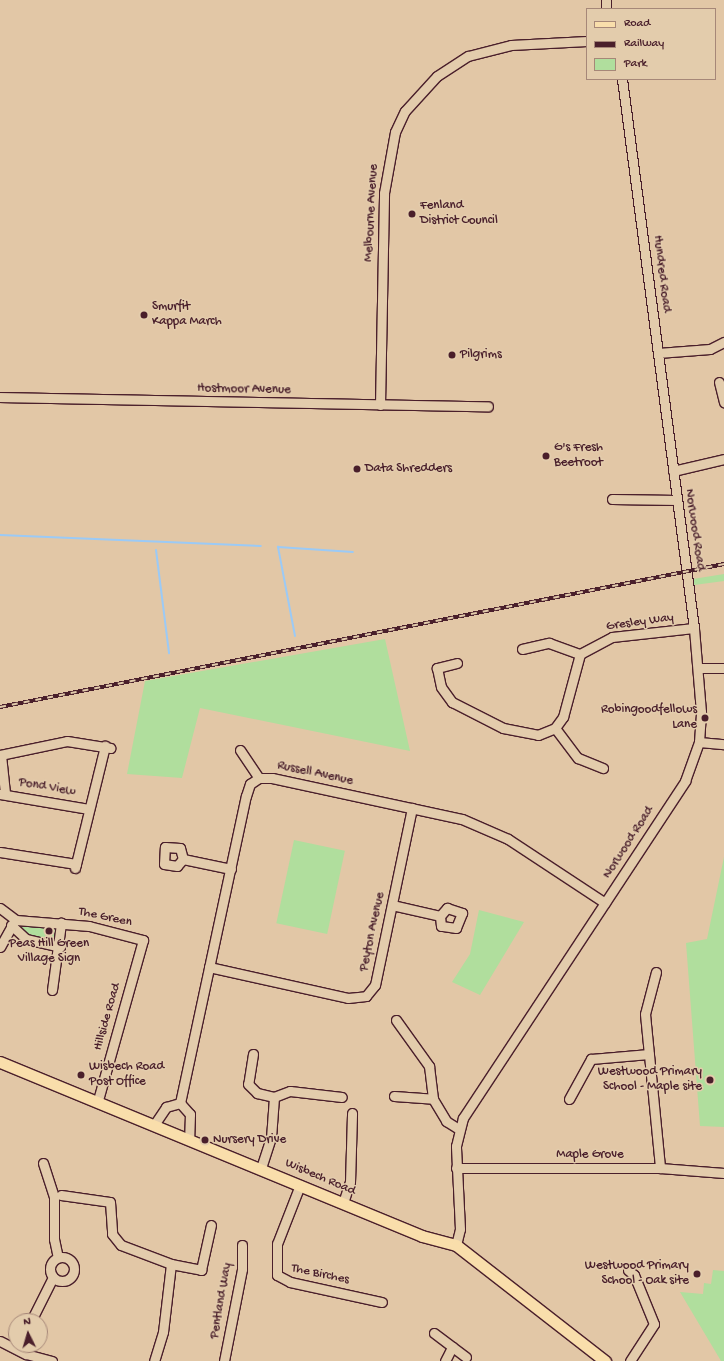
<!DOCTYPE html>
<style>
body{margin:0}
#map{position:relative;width:724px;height:1361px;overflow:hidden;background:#e2c7a6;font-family:"Gochi Hand",sans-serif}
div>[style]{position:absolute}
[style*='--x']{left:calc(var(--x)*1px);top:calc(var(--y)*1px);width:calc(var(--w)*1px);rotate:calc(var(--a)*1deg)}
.green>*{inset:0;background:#b0de9d;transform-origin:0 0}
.stream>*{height:2px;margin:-1px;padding:0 1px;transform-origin:1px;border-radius:1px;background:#9bcaf6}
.roads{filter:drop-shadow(1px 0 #4a1f2b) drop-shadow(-1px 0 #4a1f2b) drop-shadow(0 1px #4a1f2b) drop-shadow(0 -1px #4a1f2b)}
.minor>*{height:9px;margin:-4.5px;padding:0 4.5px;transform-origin:4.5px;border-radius:4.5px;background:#e3ccac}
.minor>.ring{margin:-4.5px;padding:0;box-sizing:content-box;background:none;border:9px solid #e3ccac;border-radius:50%}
.major>*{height:11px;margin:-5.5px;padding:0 5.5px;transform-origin:5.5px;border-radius:5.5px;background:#f9deab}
.rail>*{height:3.5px;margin-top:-1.75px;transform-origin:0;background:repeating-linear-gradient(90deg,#e3ccac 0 6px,#4a1f2b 0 12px);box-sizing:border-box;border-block:1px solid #4a1f2b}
.dots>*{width:11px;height:11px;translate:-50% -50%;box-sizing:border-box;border:2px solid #e3ccac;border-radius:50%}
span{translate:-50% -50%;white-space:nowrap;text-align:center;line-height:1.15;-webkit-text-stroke:3px #e3ccac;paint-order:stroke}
.poi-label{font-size:13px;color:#4a1f2b}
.left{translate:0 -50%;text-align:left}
.right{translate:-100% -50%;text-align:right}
.street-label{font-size:13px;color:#4a1f2b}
.legend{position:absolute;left:586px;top:8px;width:130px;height:72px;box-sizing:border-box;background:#e3ccac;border:1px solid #a68778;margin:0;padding:5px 7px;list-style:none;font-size:12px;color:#4a1f2b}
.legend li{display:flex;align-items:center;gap:8px;height:20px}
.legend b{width:20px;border:1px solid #a68778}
.north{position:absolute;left:8px;top:1313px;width:40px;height:40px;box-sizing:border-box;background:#e3ccac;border:1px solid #a68778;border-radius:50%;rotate:355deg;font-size:11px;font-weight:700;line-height:16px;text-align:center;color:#4a1f2b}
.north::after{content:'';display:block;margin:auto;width:14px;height:18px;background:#4a1f2b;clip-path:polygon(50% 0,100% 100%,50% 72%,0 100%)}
</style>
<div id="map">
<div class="green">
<i style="clip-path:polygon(724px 574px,724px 581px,694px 585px,693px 579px)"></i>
<i style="clip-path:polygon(385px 639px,410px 751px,200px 708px,182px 778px,127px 774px,145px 681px)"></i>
<i style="left:294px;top:840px;width:52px;height:85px;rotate:12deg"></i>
<i style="clip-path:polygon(724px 857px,724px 1127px,700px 1126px,686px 943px,707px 939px)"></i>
<i style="clip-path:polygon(479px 910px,524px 922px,480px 995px,452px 982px,470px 954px)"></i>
<i style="clip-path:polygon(19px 924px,56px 927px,57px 943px,27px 936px)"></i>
<i style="clip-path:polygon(713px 1270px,724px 1271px,724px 1361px,721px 1361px,680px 1292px,703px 1294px,704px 1283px,711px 1284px)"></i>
</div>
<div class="stream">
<i style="--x:0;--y:535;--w:261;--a:2.4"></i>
<i style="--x:156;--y:550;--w:104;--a:82.8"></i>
<i style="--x:295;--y:636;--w:91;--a:-100.8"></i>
<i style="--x:278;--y:547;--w:75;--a:3.8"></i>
</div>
<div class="roads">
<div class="minor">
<i style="--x:606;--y:9;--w:9;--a:-90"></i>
<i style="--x:658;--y:353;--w:52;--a:-4.4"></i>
<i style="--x:710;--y:349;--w:16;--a:-27"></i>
<i style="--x:719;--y:382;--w:21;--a:76"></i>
<i style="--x:0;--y:397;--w:488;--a:1.1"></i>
<i style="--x:380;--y:405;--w:212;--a:-88.9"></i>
<i style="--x:384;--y:193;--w:62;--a:-79.8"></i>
<i style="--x:395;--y:132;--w:23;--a:-65"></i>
<i style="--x:405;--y:111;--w:47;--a:-47.6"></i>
<i style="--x:437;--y:76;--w:37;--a:-33"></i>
<i style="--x:468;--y:56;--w:44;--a:-14.3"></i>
<i style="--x:511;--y:45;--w:76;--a:-3"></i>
<i style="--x:673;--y:471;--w:52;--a:-13.2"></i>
<i style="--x:612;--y:499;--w:65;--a:0.9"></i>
<i style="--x:522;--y:649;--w:28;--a:-13"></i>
<i style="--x:549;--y:643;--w:33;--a:20"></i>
<i style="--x:457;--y:663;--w:21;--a:166"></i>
<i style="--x:437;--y:668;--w:19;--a:78"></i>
<i style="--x:441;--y:687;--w:19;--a:54"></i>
<i style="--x:452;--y:702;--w:57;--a:27"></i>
<i style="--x:503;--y:728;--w:36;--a:11"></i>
<i style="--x:538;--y:735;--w:18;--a:-22"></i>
<i style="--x:555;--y:728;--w:14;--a:-54"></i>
<i style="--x:563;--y:717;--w:65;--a:-74.9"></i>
<i style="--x:580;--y:654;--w:36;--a:-28"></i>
<i style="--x:612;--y:637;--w:82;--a:-6.3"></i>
<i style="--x:698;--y:668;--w:26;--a:0"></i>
<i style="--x:555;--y:728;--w:38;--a:53"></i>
<i style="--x:578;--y:758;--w:27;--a:22"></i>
<i style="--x:699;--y:742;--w:25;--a:5"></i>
<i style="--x:240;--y:750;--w:34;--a:56"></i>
<i style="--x:0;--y:755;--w:68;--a:-11.8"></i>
<i style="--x:67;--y:741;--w:44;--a:9.2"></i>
<i style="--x:1;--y:755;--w:39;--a:84"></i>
<i style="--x:0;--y:794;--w:90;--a:9.6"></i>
<i style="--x:0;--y:852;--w:77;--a:9"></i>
<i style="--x:183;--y:859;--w:9;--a:131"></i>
<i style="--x:177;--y:866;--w:13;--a:-171"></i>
<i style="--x:164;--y:864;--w:17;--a:-87"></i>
<i style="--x:165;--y:847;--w:15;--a:4"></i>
<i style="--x:180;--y:848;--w:11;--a:75"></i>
<i style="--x:183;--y:859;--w:49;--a:11.8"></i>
<i style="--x:75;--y:868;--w:126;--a:-76.2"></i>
<i style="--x:392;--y:905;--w:49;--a:12.9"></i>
<i style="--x:440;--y:916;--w:11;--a:-49"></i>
<i style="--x:447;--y:908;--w:16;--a:18"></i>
<i style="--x:462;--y:913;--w:16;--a:112"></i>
<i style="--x:456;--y:928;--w:15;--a:-172"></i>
<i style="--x:441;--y:926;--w:10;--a:-96"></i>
<i style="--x:0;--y:908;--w:20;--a:37"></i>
<i style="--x:16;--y:920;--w:73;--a:4.7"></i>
<i style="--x:89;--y:926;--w:56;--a:14.5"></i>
<i style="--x:143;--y:940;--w:166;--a:105.7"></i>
<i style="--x:11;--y:925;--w:21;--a:43"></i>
<i style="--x:26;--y:939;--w:35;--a:13"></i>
<i style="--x:0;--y:947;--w:29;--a:-61"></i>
<i style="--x:209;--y:967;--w:142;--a:12.6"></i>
<i style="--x:348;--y:998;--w:18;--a:-6"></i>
<i style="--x:366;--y:996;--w:14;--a:-51"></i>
<i style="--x:375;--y:985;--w:181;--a:-78.2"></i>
<i style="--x:656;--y:972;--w:43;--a:104.7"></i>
<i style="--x:645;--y:1014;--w:155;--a:84.4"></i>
<i style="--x:52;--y:990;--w:68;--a:-82.3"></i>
<i style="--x:396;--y:1020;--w:57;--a:54.3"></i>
<i style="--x:429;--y:1066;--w:33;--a:83"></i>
<i style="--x:253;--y:1054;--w:30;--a:99"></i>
<i style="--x:248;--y:1084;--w:13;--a:45"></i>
<i style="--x:257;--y:1093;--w:17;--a:13"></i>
<i style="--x:274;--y:1097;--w:17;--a:-21"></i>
<i style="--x:290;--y:1091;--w:52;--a:6.6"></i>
<i style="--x:394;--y:1096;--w:39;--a:4"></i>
<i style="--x:433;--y:1099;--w:26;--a:59"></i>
<i style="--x:446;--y:1121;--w:15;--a:32"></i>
<i style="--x:569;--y:1099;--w:46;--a:-61.2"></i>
<i style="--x:591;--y:1059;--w:58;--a:-4.9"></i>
<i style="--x:180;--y:1103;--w:314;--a:-77.9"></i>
<i style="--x:246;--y:796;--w:13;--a:-72"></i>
<i style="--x:250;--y:784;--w:11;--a:-34"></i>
<i style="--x:259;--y:778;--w:13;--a:0"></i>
<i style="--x:272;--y:778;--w:194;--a:12.2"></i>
<i style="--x:462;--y:819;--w:50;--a:23.5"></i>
<i style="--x:508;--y:839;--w:116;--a:33.4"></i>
<i style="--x:154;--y:1125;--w:22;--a:-56"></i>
<i style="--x:166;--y:1107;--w:15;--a:-16"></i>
<i style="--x:180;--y:1103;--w:15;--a:48"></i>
<i style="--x:190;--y:1114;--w:25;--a:92"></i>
<i style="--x:43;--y:1163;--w:35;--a:72"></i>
<i style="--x:54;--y:1196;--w:43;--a:90"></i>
<i style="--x:54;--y:1239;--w:19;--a:78"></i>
<i style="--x:261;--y:1168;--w:32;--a:-72"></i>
<i style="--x:271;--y:1138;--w:41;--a:-85.8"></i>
<i style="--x:456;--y:1168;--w:204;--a:0"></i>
<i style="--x:660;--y:1168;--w:64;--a:4.5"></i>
<i style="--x:300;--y:1185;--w:63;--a:111.3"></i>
<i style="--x:277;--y:1244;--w:31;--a:90"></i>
<i style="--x:277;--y:1275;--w:15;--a:28"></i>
<i style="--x:290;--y:1282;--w:94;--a:12.3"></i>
<i style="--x:61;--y:1195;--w:49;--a:8.1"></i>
<i style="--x:110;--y:1202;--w:32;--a:86"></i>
<i style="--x:112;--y:1234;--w:14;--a:51"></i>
<i style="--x:121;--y:1245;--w:53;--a:20.8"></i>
<i style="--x:171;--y:1264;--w:68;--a:96.7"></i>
<i style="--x:163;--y:1332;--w:30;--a:107"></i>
<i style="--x:343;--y:1203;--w:22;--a:-72"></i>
<i style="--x:350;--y:1182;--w:69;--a:-88.3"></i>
<i style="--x:456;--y:1245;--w:16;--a:-76"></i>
<i style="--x:460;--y:1229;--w:83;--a:-92.8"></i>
<i style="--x:456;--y:1146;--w:29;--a:-76"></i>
<i style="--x:463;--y:1118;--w:404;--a:-56.6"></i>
<i style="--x:685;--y:781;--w:41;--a:-70.3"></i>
<i style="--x:699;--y:742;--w:30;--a:-86"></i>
<i style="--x:701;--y:712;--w:84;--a:-94.8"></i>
<i style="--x:694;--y:628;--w:554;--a:-97.47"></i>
<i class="ring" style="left:50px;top:1257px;width:15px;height:15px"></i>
<i style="--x:171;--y:1264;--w:31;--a:11"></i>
<i style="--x:201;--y:1270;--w:46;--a:-77.5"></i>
<i style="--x:628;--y:1270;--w:8;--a:40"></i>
<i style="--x:634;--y:1275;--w:53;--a:67.8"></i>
<i style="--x:654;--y:1324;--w:44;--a:123"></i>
<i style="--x:31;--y:1321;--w:49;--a:-63.4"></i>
<i style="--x:434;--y:1333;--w:40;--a:37"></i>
<i style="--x:0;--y:1341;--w:29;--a:27"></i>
<i style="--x:26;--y:1354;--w:27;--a:15"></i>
<i style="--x:224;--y:1361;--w:94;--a:-78.9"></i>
<i style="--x:242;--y:1269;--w:24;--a:-90"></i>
<i style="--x:445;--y:1361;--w:16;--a:-63"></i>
</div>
<div class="major">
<i style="--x:0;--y:1062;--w:456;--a:22.4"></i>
<i style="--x:422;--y:1236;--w:35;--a:15"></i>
<i style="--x:456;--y:1245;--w:189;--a:37.9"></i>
</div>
</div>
<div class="rail">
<i style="--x:0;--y:707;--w:738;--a:-11.17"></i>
</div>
<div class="dots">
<i style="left:412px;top:214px;background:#4a1f2b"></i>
<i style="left:144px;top:315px;background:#4a1f2b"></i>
<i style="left:452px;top:355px;background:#4a1f2b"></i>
<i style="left:546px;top:456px;background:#4a1f2b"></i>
<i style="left:357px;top:469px;background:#4a1f2b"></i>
<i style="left:705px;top:718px;background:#4a1f2b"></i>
<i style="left:49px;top:931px;background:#4a1f2b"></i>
<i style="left:81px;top:1075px;background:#4a1f2b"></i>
<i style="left:710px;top:1080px;background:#4a1f2b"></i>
<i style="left:205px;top:1140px;background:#4a1f2b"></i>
<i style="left:697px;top:1274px;background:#4a1f2b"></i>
</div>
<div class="poi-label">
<span class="left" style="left:420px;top:214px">Fenland<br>District Council</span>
<span class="left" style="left:152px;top:315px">Smurfit<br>Kappa March</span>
<span class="left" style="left:460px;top:355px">Pilgrims</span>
<span class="left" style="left:554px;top:456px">G's Fresh<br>Beetroot</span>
<span class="left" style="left:365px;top:469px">Data Shredders</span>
<span class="right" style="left:697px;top:718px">Robingoodfellows<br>Lane</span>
<span style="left:49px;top:952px">Peas Hill Green<br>Village Sign</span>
<span class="left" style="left:89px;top:1075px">Wisbech Road<br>Post Office</span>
<span class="right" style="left:702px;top:1080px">Westwood Primary<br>School - Maple site</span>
<span class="left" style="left:213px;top:1140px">Nursery Drive</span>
<span class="right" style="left:689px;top:1274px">Westwood Primary<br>School - Oak site</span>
</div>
<div class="street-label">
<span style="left:372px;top:213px;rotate:-87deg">Melbourne Avenue</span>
<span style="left:661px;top:274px;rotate:83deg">Hundred Road</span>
<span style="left:244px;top:390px;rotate:1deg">Hostmoor Avenue</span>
<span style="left:694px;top:530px;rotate:82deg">Norwood Road</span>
<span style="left:640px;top:623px;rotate:-8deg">Gresley Way</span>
<span style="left:315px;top:774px;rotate:12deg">Russell Avenue</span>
<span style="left:47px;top:788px;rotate:10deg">Pond View</span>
<span style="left:629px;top:843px;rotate:-57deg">Norwood Road</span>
<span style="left:105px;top:918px;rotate:12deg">The Green</span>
<span style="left:373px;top:932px;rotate:-78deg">Peyton Avenue</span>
<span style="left:108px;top:1017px;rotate:-74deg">Hillside Road</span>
<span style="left:590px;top:1155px">Maple Grove</span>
<span style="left:320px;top:1178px;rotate:23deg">Wisbech Road</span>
<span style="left:320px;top:1275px;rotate:12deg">The Birches</span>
<span style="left:222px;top:1301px;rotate:-80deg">Pentland Way</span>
</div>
<ul class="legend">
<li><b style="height:5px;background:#f9deab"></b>Road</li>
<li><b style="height:5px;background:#4a1f2b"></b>Railway</li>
<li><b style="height:11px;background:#b0de9d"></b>Park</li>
</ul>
<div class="north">N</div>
</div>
